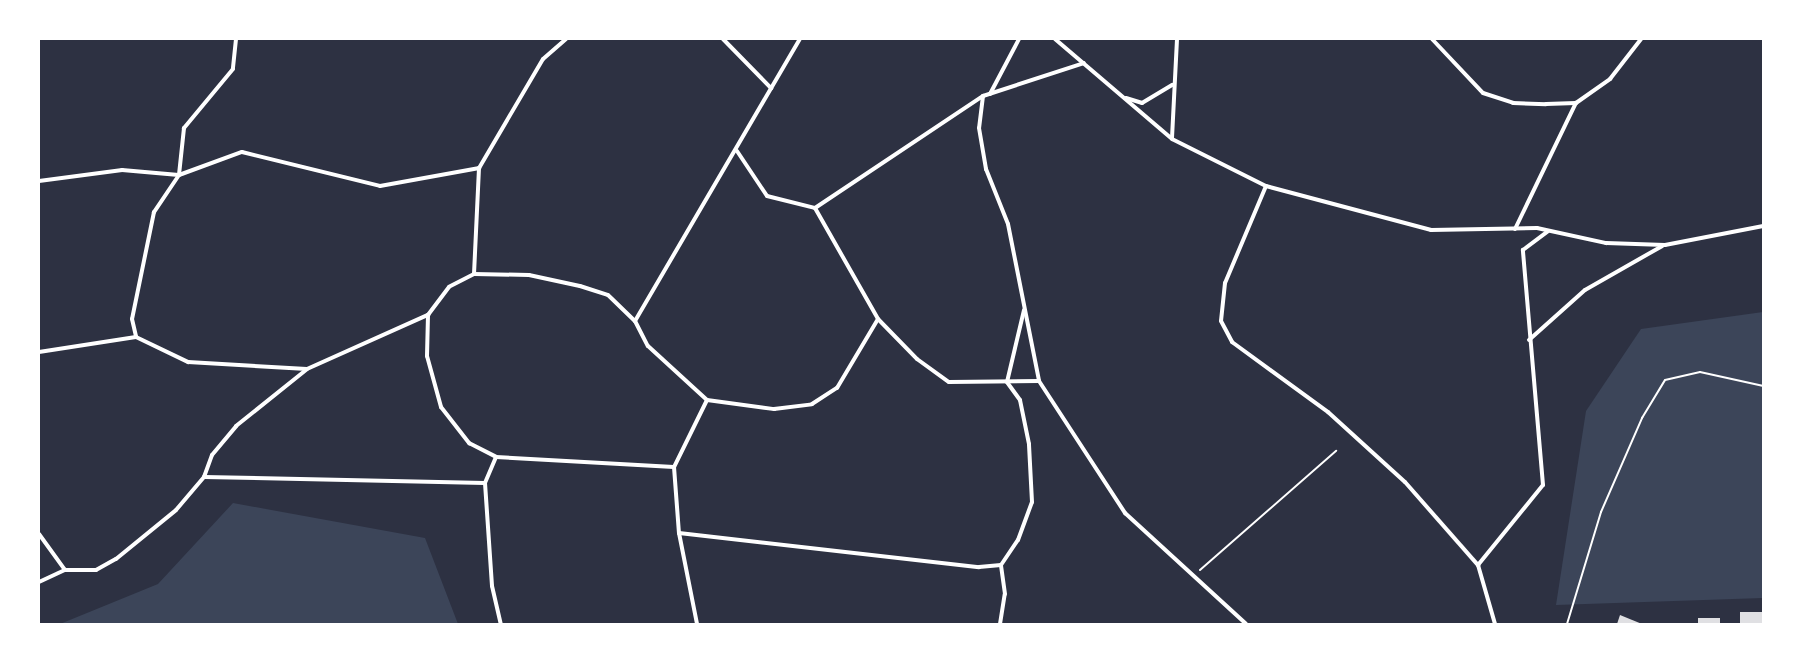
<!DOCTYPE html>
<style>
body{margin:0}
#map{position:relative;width:1802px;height:663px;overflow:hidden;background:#2d3142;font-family:Karla,sans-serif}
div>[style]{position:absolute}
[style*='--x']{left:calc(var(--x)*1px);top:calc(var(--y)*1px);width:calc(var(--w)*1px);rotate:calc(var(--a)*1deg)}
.green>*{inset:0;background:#3c4559}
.building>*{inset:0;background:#e0e0e3;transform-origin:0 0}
.path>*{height:2px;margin:-1px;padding:0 1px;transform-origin:1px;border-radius:1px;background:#fff}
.service>*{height:4px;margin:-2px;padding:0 2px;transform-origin:2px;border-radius:2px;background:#fff}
span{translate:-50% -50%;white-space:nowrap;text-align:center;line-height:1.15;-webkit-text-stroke:5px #fff;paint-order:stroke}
.frame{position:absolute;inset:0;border:40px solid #fff;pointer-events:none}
</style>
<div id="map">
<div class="green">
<i style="clip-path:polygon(1763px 312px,1763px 598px,1556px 605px,1586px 411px,1641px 329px)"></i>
<i style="clip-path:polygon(233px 503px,425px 538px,458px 624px,60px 624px,158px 584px)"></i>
</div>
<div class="building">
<i style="left:1740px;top:612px;width:23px;height:12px"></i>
<i style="clip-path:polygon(1620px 615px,1642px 624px,1617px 624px)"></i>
<i style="left:1698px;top:618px;width:22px;height:6px"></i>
</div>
<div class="path">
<i style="--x:1200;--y:570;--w:181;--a:-41.2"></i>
<i style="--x:1567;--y:624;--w:117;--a:-73.1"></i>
<i style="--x:1601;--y:512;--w:103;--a:-66.4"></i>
<i style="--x:1642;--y:418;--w:44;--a:-58.8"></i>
<i style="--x:1665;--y:380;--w:36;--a:-13"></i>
<i style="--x:1700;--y:372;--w:65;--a:12.5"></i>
</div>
<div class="service">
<i style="--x:236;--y:39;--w:30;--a:96"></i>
<i style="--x:233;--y:69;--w:77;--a:129.7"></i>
<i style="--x:184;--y:128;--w:47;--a:96.1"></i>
<i style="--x:179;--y:175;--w:45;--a:124"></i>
<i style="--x:154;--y:212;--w:109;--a:101.6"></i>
<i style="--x:132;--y:319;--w:18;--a:77"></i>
<i style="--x:136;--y:337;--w:58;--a:25.7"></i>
<i style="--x:188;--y:362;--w:119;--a:3.4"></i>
<i style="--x:307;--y:369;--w:133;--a:-24.1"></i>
<i style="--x:566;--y:39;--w:30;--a:139"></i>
<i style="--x:543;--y:59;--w:126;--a:120.4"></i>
<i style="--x:479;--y:168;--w:106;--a:92.7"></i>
<i style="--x:474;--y:274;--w:55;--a:1"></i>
<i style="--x:529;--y:275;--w:52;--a:12.2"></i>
<i style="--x:580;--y:286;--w:29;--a:18"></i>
<i style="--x:608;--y:295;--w:37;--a:44"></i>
<i style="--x:635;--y:321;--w:327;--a:-59.7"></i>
<i style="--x:723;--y:39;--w:69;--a:45.6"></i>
<i style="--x:1055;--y:39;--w:154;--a:40.5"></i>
<i style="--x:1172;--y:139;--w:105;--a:26.6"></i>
<i style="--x:1266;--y:186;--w:171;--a:14.9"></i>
<i style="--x:1431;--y:230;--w:106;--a:-1.1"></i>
<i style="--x:1537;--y:228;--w:71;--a:12.3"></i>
<i style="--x:1606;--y:243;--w:59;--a:1.9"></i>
<i style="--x:1665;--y:245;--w:100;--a:-11"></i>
<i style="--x:1432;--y:39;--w:74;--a:46.6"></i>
<i style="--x:1483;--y:93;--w:32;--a:18"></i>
<i style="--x:1513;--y:103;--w:33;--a:2"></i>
<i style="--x:1546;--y:104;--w:30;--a:-2"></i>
<i style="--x:1576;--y:103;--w:42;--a:-35.2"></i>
<i style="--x:1610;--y:79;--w:51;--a:-52.2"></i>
<i style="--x:990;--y:94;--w:62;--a:-62.2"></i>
<i style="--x:983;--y:96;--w:32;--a:97"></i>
<i style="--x:979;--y:128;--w:42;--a:80.3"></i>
<i style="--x:986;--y:169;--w:59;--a:68.2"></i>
<i style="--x:1008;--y:224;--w:160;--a:78.8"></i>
<i style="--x:1039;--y:381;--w:158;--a:56.9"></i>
<i style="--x:1125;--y:513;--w:164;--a:42.5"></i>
<i style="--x:1126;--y:98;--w:17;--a:17"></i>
<i style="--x:1142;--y:103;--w:35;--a:-31"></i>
<i style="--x:1172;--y:138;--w:99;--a:-87.1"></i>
<i style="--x:737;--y:151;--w:54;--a:56.3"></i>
<i style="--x:767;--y:196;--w:49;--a:14"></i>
<i style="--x:815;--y:208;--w:202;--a:-33.7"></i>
<i style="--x:983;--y:96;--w:106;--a:-18.1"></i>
<i style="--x:39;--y:181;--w:84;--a:-7.5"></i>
<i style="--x:122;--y:170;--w:57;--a:5"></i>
<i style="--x:179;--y:175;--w:67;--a:-20.1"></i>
<i style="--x:242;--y:152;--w:142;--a:13.8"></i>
<i style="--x:380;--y:186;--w:101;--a:-10.3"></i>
<i style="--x:1266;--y:186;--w:105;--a:112.9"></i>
<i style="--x:1225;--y:283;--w:38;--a:96"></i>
<i style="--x:1221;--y:321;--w:24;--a:62"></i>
<i style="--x:1232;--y:342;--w:119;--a:36.1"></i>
<i style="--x:1328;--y:412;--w:104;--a:42.3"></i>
<i style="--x:1405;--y:482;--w:111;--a:48.7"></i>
<i style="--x:1478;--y:565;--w:61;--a:73.9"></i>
<i style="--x:815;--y:208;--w:128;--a:60.4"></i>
<i style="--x:878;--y:319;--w:56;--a:45.7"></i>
<i style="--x:917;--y:359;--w:39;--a:36"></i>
<i style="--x:949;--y:382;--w:90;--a:-0.6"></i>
<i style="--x:1515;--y:229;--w:140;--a:-64.2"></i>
<i style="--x:474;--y:274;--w:28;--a:153"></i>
<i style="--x:449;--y:287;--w:35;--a:127"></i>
<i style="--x:428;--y:315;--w:41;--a:91.4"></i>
<i style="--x:427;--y:356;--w:53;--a:74.6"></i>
<i style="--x:441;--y:407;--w:46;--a:52.1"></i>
<i style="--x:469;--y:443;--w:30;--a:27"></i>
<i style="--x:496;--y:457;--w:178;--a:3.2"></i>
<i style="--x:635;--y:321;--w:28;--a:63"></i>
<i style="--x:648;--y:346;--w:80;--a:42.5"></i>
<i style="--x:707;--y:400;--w:68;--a:7.7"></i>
<i style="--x:774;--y:409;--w:38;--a:-7"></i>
<i style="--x:812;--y:404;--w:30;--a:-33"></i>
<i style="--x:837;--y:388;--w:80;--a:-59.3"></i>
<i style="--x:1529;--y:340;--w:75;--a:-41.8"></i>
<i style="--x:1585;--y:290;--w:89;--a:-29.7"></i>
<i style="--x:39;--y:352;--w:98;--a:-8.8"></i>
<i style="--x:707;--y:400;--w:75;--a:116.2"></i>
<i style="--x:674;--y:467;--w:66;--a:85.7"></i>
<i style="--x:679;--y:533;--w:302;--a:6.5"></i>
<i style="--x:979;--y:567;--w:22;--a:-5"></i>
<i style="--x:496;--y:457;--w:28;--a:113"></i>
<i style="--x:485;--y:483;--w:103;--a:86.1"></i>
<i style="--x:492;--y:586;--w:39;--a:77"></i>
<i style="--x:204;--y:477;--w:23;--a:-70"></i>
<i style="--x:212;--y:455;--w:38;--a:-50"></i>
<i style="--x:236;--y:426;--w:90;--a:-38.7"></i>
<i style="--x:679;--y:533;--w:93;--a:78.8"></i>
<i style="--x:39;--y:534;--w:44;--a:54.2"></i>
<i style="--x:1478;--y:565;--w:103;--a:-50.9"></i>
<i style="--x:1543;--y:485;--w:236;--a:-94.9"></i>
<i style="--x:1523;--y:250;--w:31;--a:-37"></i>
<i style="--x:39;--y:582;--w:29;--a:-25"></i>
<i style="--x:65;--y:570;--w:31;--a:0"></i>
<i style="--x:96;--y:570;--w:23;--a:-29"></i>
<i style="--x:116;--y:559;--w:77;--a:-39.2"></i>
<i style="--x:176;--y:510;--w:43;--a:-49.7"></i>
<i style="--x:204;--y:477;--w:281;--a:1.2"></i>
<i style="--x:1000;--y:624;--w:30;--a:-81"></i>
<i style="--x:1005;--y:594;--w:29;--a:-98"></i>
<i style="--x:1001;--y:565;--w:30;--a:-56"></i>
<i style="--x:1018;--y:540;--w:40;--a:-69.8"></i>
<i style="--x:1032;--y:502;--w:58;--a:-93"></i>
<i style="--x:1029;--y:444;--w:45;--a:-101.6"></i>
<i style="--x:1020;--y:400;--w:22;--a:-126"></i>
<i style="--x:1007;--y:382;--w:74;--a:-76.7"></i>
</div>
<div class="frame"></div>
</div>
